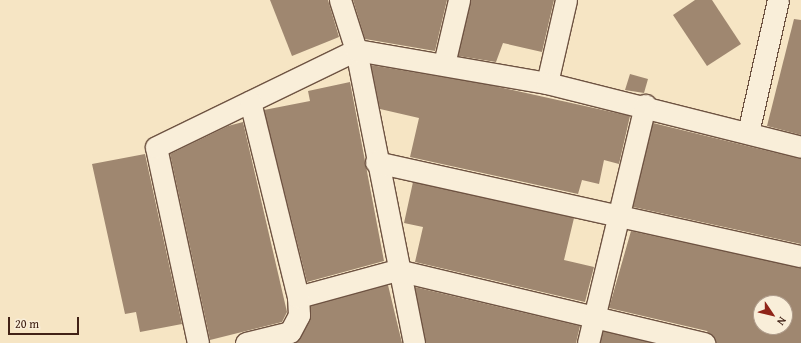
<!DOCTYPE html>
<style>
body{margin:0}
#map{position:relative;width:801px;height:343px;overflow:hidden;background:#f6e5c4;font-family:"Gentium Book Plus",serif}
div>[style]{position:absolute}
[style*='--x']{left:calc(var(--x)*1px);top:calc(var(--y)*1px);width:calc(var(--w)*1px);rotate:calc(var(--a)*1deg)}
.building>*{inset:0;background:#9f8770}
.roads{filter:drop-shadow(1px 0 #6e5342) drop-shadow(-1px 0 #6e5342) drop-shadow(0 1px #6e5342) drop-shadow(0 -1px #6e5342)}
.minor>*{height:21px;margin:-10.5px;padding:0 10.5px;transform-origin:10.5px;border-radius:10.5px;background:#f9eed9}
span{translate:-50% -50%;white-space:nowrap;text-align:center;line-height:1.15;-webkit-text-stroke:4px #f9eed9;paint-order:stroke}
.north{position:absolute;left:753px;top:295px;width:40px;height:40px;box-sizing:border-box;background:#f9eed9;border:1px solid #af9c8b;border-radius:50%;rotate:125deg;font-size:11px;font-weight:700;line-height:16px;text-align:center;color:#412216}
.north::after{content:'';display:block;margin:auto;width:14px;height:18px;background:#8f2418;clip-path:polygon(50% 0,100% 100%,50% 72%,0 100%)}
.scale{position:absolute;left:8px;top:317px;width:71px;height:18px;box-sizing:border-box;border:2px solid #412216;border-top:0;padding-left:5px;font-size:12px;line-height:14px;white-space:nowrap;color:#412216;-webkit-text-stroke:3px #f9eed9;paint-order:stroke}
</style>
<div id="map">
<div class="building">
<i style="clip-path:polygon(270px 0,328px 0,339px 37px,292px 56px)"></i>
<i style="clip-path:polygon(353px 0,447px 0,435px 51px,365px 39px)"></i>
<i style="clip-path:polygon(471px 0,554px 0,542px 52px,503px 43px,496px 62px,458px 56px)"></i>
<i style="clip-path:polygon(695px 0,712px 0,741px 44px,707px 66px,673px 15px)"></i>
<i style="clip-path:polygon(794px 19px,801px 20px,801px 135px,767px 126px)"></i>
<i style="clip-path:polygon(371px 65px,490px 85px,630px 116px,619px 164px,604px 160px,599px 184px,582px 180px,578px 194px,410px 157px,419px 118px,380px 109px)"></i>
<i style="clip-path:polygon(630px 74px,648px 79px,644px 93px,625px 90px)"></i>
<i style="clip-path:polygon(350px 82px,384px 261px,307px 282px,264px 110px,310px 101px,308px 91px)"></i>
<i style="clip-path:polygon(243px 122px,287px 312px,282px 322px,210px 340px,170px 154px,228px 126px)"></i>
<i style="clip-path:polygon(653px 123px,801px 159px,801px 244px,633px 207px)"></i>
<i style="clip-path:polygon(145px 154px,182px 324px,140px 332px,136px 312px,125px 314px,92px 164px)"></i>
<i style="clip-path:polygon(413px 182px,574px 218px,564px 260px,594px 267px,585px 302px,415px 262px,423px 227px,404px 223px)"></i>
<i style="clip-path:polygon(evenodd,631px 231px,801px 268px,801px 343px,716px 343px,707px 331px,609px 308px,631px 231px,761px 303px,785px 303px,785px 327px,761px 327px,761px 303px)"></i>
<i style="clip-path:polygon(388px 285px,402px 343px,294px 343px,310px 321px,311px 306px)"></i>
<i style="clip-path:polygon(415px 287px,580px 326px,576px 343px,426px 343px)"></i>
<i style="clip-path:polygon(603px 331px,652px 343px,600px 343px)"></i>
</div>
<div class="roads">
<div class="minor">
<i style="--x:340;--y:0;--w:52;--a:72.3"></i>
<i style="--x:356;--y:50;--w:299;--a:78.8"></i>
<i style="--x:444;--y:64;--w:66;--a:-76.8"></i>
<i style="--x:547;--y:83;--w:85;--a:-77.1"></i>
<i style="--x:748;--y:133;--w:136;--a:-77.3"></i>
<i style="--x:376;--y:162;--w:435;--a:12.5"></i>
<i style="--x:298;--y:297;--w:103;--a:-15.3"></i>
<i style="--x:397;--y:270;--w:316;--a:13.4"></i>
<i style="--x:198;--y:343;--w:200;--a:-102.1"></i>
<i style="--x:156;--y:147;--w:222;--a:-25.9"></i>
<i style="--x:356;--y:50;--w:194;--a:9.8"></i>
<i style="--x:547;--y:83;--w:262;--a:14.1"></i>
<i style="--x:246;--y:343;--w:45;--a:-14"></i>
<i style="--x:290;--y:332;--w:19;--a:-62"></i>
<i style="--x:299;--y:315;--w:18;--a:-93"></i>
<i style="--x:298;--y:297;--w:201;--a:-103.8"></i>
<i style="--x:588;--y:343;--w:245;--a:-76.5"></i>
</div>
</div>
<div class="north">N</div>
<div class="scale">20 m</div>
</div>
